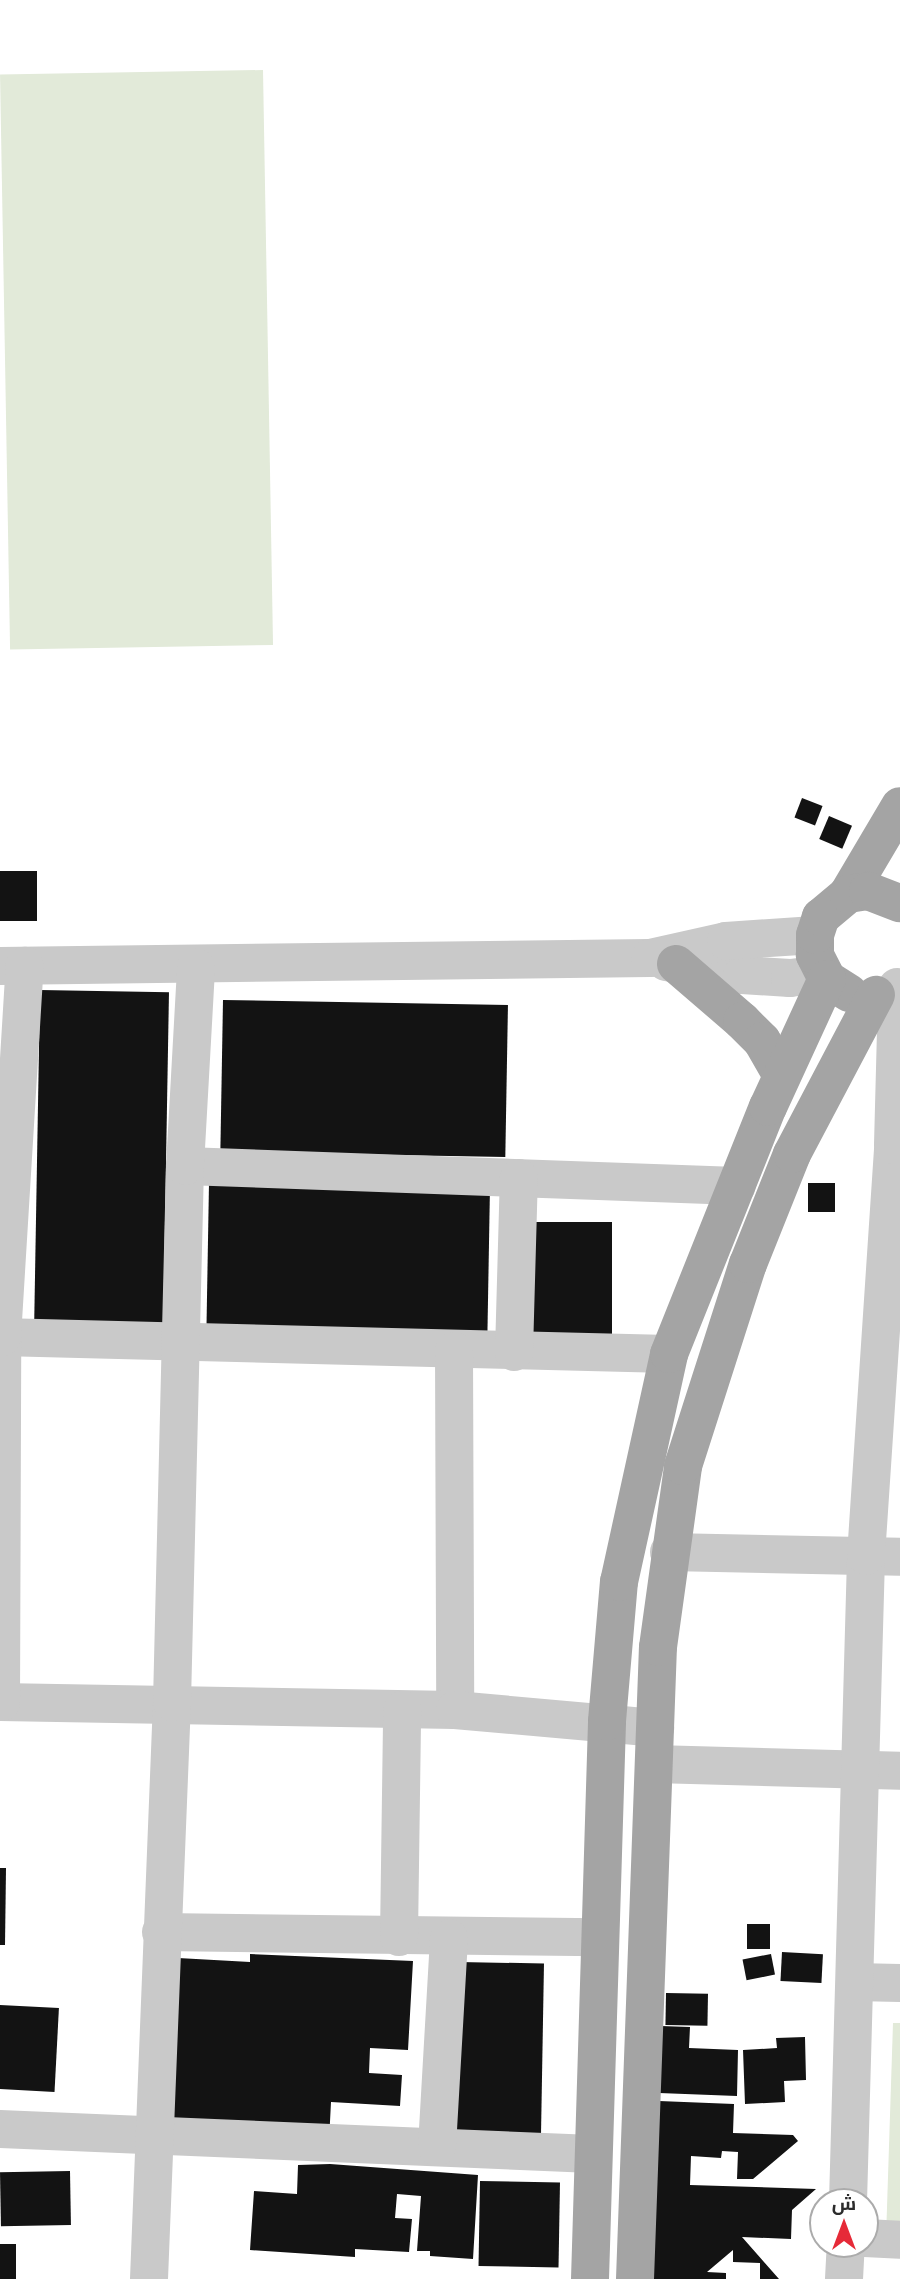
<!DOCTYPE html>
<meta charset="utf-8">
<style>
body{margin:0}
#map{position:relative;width:900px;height:2279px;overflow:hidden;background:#fff;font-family:"Work Sans",Cairo,sans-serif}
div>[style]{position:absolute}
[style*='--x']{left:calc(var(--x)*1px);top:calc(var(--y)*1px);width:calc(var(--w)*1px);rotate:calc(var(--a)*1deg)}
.green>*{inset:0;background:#e2ead9;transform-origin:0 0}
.building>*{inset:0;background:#131313;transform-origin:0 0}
.minor>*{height:38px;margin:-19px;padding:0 19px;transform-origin:19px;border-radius:19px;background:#c9c9c9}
.major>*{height:38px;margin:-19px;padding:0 19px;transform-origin:19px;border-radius:19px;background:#a4a4a4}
span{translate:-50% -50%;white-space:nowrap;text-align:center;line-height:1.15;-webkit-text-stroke:7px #fff;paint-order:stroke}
.north{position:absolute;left:809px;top:2188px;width:70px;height:70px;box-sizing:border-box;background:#fff;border:2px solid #ababab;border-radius:50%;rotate:0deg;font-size:19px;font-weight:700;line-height:28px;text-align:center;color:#2c2c2c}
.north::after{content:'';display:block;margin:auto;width:24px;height:32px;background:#e62a38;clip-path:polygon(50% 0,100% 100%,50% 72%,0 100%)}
</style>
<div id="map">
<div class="green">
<i style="left:263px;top:70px;width:575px;height:263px;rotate:89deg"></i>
<i style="clip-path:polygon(893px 2023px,900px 2023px,900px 2238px,886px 2238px)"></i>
</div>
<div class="building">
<i style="left:802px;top:798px;width:22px;height:21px;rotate:21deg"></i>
<i style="left:829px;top:816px;width:25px;height:25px;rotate:23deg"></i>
<i style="left:0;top:871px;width:37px;height:50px"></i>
<i style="left:40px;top:990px;width:129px;height:331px;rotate:1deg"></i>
<i style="left:223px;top:1000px;width:285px;height:152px;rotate:1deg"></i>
<i style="left:209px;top:1183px;width:281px;height:148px;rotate:1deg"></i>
<i style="left:808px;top:1183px;width:27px;height:29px"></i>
<i style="left:612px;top:1222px;width:118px;height:85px;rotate:90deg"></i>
<i style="clip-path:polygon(0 1868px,6px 1868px,5px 1945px,0 1945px)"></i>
<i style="left:747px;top:1924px;width:23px;height:25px"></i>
<i style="left:782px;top:1952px;width:41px;height:29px;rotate:3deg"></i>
<i style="clip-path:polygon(250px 1954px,413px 1961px,408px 2050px,370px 2048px,369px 2073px,402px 2075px,400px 2106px,331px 2102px,329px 2141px,170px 2135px,178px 1958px,250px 1962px)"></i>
<i style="left:771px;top:1954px;width:21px;height:29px;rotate:79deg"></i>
<i style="left:459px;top:1962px;width:85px;height:173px;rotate:1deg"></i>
<i style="left:666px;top:1993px;width:42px;height:32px;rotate:1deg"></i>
<i style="left:0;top:2005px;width:59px;height:84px;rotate:3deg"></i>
<i style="clip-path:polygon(661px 2026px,690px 2027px,689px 2048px,738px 2050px,737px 2096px,659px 2093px)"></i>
<i style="clip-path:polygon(805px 2037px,806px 2080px,784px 2081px,785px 2102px,745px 2104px,743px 2050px,777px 2048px,776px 2038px)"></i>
<i style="clip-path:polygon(659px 2101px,734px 2104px,733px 2133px,793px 2135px,798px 2141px,753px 2179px,737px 2179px,738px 2152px,722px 2151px,721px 2158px,691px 2156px,690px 2185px,816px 2189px,792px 2210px,791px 2239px,742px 2237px,779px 2279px,760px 2279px,760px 2263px,733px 2262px,733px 2250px,707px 2272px,726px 2273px,726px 2279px,653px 2279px)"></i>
<i style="clip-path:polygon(330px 2164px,478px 2175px,473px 2259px,430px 2256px,430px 2251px,417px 2251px,421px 2196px,397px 2194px,395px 2218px,412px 2219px,409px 2252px,355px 2249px,355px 2257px,250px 2250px,254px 2191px,297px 2194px,298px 2165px)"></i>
<i style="left:70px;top:2171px;width:54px;height:70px;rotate:89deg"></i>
<i style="left:480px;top:2181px;width:80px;height:85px;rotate:1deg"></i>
<i style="left:0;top:2244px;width:16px;height:35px"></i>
</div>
<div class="minor">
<i style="--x:666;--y:962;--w:77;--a:9.7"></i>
<i style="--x:742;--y:975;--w:48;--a:3.6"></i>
<i style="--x:790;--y:978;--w:34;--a:-7"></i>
<i style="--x:0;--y:966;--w:650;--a:-0.71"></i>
<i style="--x:650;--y:958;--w:78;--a:-12.6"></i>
<i style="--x:726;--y:941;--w:89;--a:-3.9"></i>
<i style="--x:185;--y:1166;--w:552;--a:2.08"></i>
<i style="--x:0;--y:1337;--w:669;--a:1.46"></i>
<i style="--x:454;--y:1351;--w:359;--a:89.8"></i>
<i style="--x:514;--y:1352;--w:174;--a:-88.4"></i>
<i style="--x:669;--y:1552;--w:231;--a:1.2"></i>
<i style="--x:0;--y:1702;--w:455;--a:1"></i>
<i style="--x:455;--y:1710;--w:201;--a:5.1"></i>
<i style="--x:1;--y:1702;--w:365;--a:-89.8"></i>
<i style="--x:2;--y:1337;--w:372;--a:-86.5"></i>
<i style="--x:654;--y:1764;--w:246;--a:1.6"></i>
<i style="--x:161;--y:1932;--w:439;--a:0.7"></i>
<i style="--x:399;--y:1937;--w:227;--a:-89.2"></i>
<i style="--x:855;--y:1982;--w:45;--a:1.3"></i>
<i style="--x:0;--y:2129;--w:593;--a:2.42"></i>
<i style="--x:437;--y:2147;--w:209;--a:-86.7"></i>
<i style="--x:848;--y:2202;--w:646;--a:-88.4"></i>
<i style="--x:866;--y:1556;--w:412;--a:-86.2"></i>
<i style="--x:893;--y:1145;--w:158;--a:-88.5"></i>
<i style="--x:865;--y:2238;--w:35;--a:3"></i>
<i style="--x:149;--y:2279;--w:577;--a:-87.72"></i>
<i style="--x:172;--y:1702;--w:536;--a:-88.61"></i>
<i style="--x:185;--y:1166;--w:199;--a:-86.8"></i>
<i style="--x:844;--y:2279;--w:35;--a:-87"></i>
</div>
<div class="major">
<i style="--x:848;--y:894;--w:102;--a:-59.4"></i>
<i style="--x:676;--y:964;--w:87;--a:40.8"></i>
<i style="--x:742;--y:1021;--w:28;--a:45"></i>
<i style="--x:762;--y:1041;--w:40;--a:60.3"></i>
<i style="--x:849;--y:993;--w:26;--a:-148"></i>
<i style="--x:827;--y:979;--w:27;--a:-117"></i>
<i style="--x:815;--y:955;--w:20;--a:-90"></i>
<i style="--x:815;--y:935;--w:19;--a:-72"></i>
<i style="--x:821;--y:917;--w:35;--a:-40"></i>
<i style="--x:848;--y:894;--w:20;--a:-9"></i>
<i style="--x:868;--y:891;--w:34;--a:21"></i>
<i style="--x:590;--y:2279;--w:558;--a:-88.25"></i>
<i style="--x:607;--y:1721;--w:140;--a:-85.1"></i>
<i style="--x:619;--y:1582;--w:233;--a:-77.6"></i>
<i style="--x:669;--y:1354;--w:266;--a:-68.2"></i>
<i style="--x:768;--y:1107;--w:141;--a:-65.3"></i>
<i style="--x:635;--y:2279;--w:632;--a:-87.92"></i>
<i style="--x:658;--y:1647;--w:183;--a:-82.1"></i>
<i style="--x:683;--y:1466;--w:212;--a:-72.2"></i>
<i style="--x:748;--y:1264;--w:118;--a:-68.2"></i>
<i style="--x:792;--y:1154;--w:180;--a:-62.2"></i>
</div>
<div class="north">ش</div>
</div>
